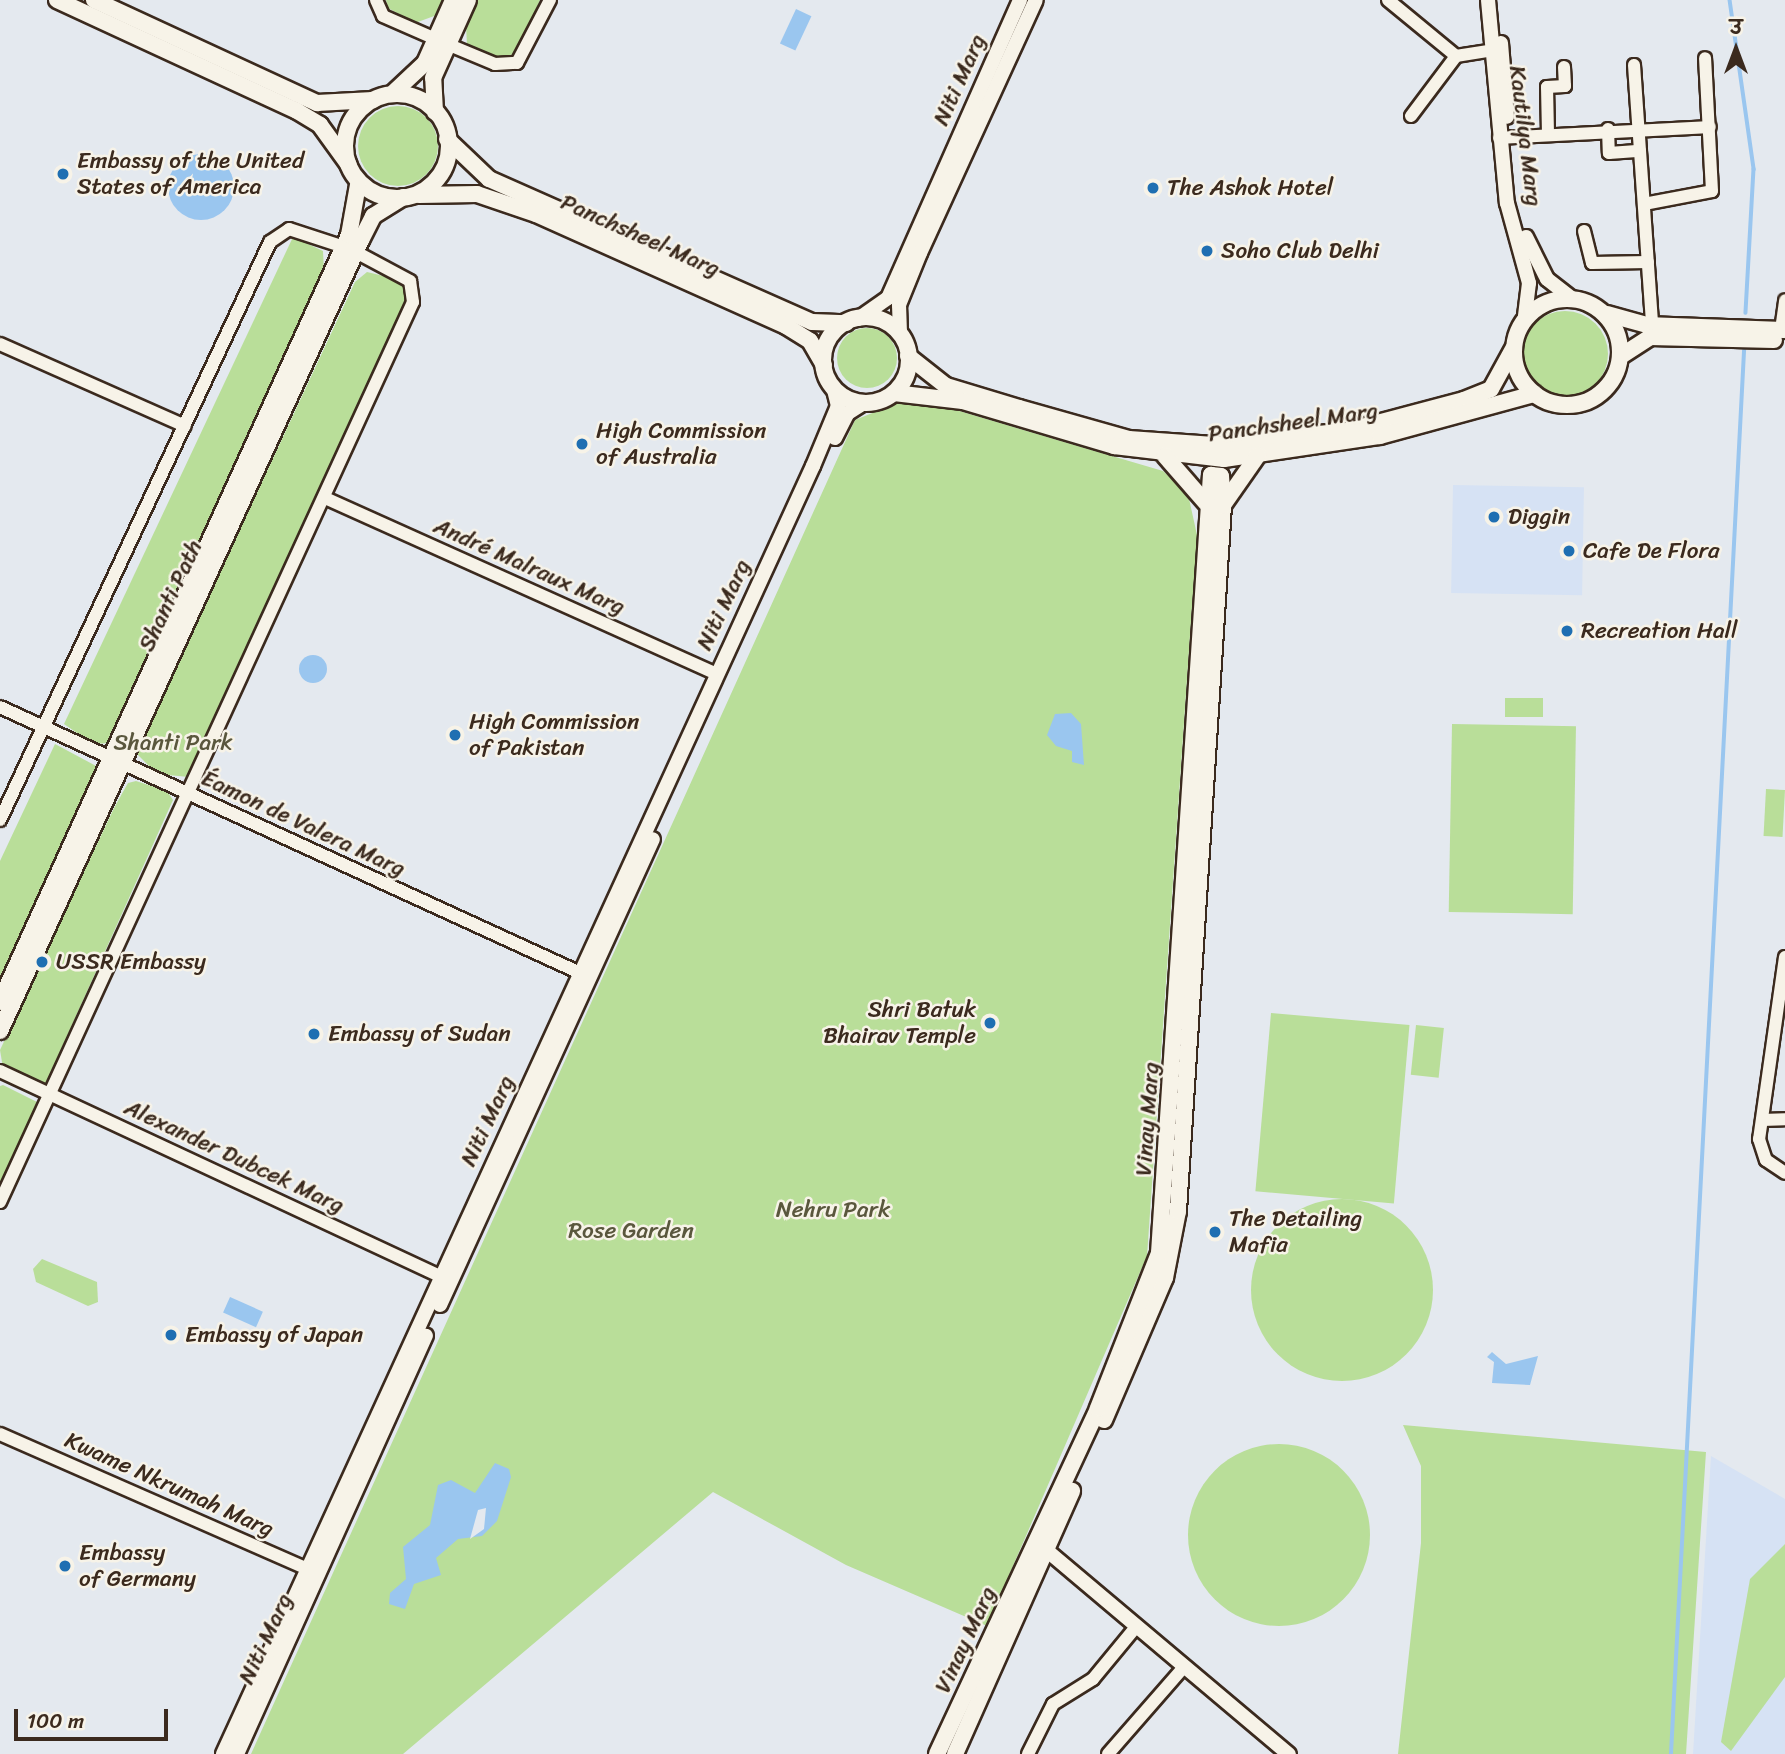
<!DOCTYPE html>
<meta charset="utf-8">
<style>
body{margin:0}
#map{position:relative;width:1785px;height:1754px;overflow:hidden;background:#e4e9ef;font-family:Sriracha,"Playpen Sans Deva",sans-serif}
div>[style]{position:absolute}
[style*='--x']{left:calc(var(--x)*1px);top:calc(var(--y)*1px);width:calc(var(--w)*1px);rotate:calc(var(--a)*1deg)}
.built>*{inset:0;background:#d6e2f4;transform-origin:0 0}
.green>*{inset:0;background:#b9de99;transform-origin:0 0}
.round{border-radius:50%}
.water>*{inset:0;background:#9ac6ef;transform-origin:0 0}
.pier>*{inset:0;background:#e4e9ef}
.stream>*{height:3.5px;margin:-1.75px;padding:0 1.75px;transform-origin:1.75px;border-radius:1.75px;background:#9ac6ef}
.roads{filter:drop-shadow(2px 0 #3b2a1e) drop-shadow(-2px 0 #3b2a1e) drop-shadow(0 2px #3b2a1e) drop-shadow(0 -2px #3b2a1e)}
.minor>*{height:12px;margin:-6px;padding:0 6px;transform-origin:6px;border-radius:6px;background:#f7f3e8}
.tertiary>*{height:14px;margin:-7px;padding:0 7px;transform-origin:7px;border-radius:7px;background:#f7f3e8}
.secondary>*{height:16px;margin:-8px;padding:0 8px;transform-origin:8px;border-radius:8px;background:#f7f3e8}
.secondary>.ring{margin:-8px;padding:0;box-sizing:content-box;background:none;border:16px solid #f7f3e8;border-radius:50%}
.dots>*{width:19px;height:19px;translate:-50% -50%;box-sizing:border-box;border:4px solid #f7f3e8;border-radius:50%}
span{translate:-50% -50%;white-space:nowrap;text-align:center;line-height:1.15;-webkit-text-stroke:5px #f7f3e8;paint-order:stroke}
.street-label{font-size:23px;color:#3b2a1e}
.poi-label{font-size:23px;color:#3b2a1e}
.left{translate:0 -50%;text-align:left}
.right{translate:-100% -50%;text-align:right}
.park-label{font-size:23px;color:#5a573d}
.north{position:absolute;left:1701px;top:14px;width:70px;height:70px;-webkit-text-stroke:5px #f7f3e8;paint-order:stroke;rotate:0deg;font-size:19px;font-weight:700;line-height:28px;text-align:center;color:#3b2a1e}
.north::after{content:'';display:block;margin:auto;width:24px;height:32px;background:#3b2a1e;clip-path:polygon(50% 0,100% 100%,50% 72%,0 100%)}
.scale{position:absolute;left:14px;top:1709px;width:154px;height:32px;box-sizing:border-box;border:4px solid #3b2a1e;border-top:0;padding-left:9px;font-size:21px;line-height:24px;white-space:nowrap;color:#3b2a1e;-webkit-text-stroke:5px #f7f3e8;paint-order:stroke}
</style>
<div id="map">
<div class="built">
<i style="left:1453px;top:485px;width:131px;height:108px;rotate:1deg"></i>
<i style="clip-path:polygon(1711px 1456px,1785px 1499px,1785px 1754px,1693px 1754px)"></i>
</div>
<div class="green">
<i style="clip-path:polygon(386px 0,443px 0,437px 15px,415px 23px,388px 8px)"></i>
<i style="clip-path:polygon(477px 0,540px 0,516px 53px,494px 61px,467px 46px,466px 24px)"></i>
<i class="round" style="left:358px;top:106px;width:80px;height:80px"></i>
<i style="clip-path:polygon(293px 237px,323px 251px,324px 272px,111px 743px,93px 744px,64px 724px)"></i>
<i style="clip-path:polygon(367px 272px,396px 279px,410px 293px,189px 777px,157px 774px,136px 753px,355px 282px)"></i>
<i class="round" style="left:1522px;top:311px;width:86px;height:86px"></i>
<i class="round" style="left:837px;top:328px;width:60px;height:60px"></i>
<i style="clip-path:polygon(912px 397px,1163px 471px,1188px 494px,1197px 535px,1147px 1256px,987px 1626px,846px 1565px,713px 1492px,403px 1754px,251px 1754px,855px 420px)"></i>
<i style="left:1543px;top:698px;width:19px;height:38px;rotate:90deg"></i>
<i style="left:1452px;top:724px;width:124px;height:188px;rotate:1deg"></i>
<i style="clip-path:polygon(55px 744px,98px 767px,0 989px,0 861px)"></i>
<i style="clip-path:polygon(136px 781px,167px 791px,173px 800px,45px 1085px,37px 1083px,3px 1068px,0 1050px,114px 808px,128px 783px)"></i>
<i style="left:1766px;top:789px;width:19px;height:47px;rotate:3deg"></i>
<i style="left:1271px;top:1013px;width:139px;height:179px;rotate:5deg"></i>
<i style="left:1416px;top:1025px;width:28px;height:50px;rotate:6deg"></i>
<i style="clip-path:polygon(3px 1085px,37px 1102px,0 1184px,0 1086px)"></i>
<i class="round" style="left:1251px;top:1199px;width:182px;height:182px"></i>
<i style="clip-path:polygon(42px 1259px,97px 1282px,98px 1302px,88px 1306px,36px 1282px,33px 1269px)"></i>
<i style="clip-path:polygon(1403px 1425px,1706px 1452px,1686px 1754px,1398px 1754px,1421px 1543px,1421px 1466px)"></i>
<i class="round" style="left:1188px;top:1444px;width:182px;height:182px"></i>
<i style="clip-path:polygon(1785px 1544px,1785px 1677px,1731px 1751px,1721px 1742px,1750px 1579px)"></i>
</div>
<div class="water">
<i style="left:796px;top:9px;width:17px;height:38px;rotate:25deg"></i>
<i class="round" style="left:168px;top:154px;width:66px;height:66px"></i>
<i class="round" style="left:299px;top:655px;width:28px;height:28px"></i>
<i style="clip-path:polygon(1071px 713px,1081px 724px,1084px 765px,1072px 762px,1072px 751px,1056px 746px,1047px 735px,1055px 714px)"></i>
<i style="left:230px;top:1297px;width:36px;height:17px;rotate:24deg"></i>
<i style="clip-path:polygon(1492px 1352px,1506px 1364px,1538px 1356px,1530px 1385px,1492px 1383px,1494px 1362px,1487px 1357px)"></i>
<i style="clip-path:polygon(495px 1463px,509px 1469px,511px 1477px,497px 1521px,482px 1536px,458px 1539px,436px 1558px,441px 1575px,414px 1584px,405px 1609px,389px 1604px,390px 1593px,406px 1579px,403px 1547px,430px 1525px,438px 1485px,451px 1480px,475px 1493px)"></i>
</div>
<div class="pier">
<i style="clip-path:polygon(486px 1508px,484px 1529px,470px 1539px,478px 1510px)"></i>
</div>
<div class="stream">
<i style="--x:1730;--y:0;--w:171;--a:81.9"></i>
<i style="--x:1754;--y:169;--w:144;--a:93.2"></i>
<i style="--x:1671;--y:1754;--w:1405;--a:-87.02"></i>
</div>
<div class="roads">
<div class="minor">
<i style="--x:376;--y:0;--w:17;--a:66"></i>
<i style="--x:383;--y:16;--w:58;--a:23.5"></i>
<i style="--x:1388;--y:0;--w:88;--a:39.5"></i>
<i style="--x:1456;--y:56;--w:36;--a:-9"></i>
<i style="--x:447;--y:44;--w:52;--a:22.6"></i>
<i style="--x:495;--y:64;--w:22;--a:-3"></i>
<i style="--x:517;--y:63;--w:71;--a:-62.4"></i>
<i style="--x:1634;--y:65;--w:261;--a:86"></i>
<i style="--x:1411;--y:116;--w:75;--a:-53.1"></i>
<i style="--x:1608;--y:129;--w:24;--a:88"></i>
<i style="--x:1609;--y:153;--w:31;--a:-4"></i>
<i style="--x:1548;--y:134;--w:47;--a:-91.2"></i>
<i style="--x:1547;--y:87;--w:18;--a:-3"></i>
<i style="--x:1565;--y:86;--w:19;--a:-93"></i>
<i style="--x:1499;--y:138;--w:211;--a:-3"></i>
<i style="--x:1644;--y:204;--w:69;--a:-10.8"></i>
<i style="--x:1712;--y:191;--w:133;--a:-93"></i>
<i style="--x:1584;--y:231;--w:33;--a:76"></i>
<i style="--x:1592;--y:263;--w:56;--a:-1"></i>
<i style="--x:1781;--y:330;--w:30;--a:-82"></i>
<i style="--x:0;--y:344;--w:202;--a:23.9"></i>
<i style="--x:325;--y:498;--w:429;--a:24.2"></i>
<i style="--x:0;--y:707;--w:648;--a:24.63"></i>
<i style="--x:0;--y:820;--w:638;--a:-64.96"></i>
<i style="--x:270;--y:242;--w:23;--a:-34"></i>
<i style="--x:289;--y:229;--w:58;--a:18.1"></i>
<i style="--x:1785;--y:957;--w:184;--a:98.1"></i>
<i style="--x:1759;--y:1139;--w:22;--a:72"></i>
<i style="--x:1766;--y:1160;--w:23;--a:34"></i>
<i style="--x:0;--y:1071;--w:497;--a:25"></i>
<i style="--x:1762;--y:1120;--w:23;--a:-2"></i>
<i style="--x:0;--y:1202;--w:990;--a:-65.35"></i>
<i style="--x:413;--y:302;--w:21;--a:-98"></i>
<i style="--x:410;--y:281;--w:61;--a:-151.8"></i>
<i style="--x:0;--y:1434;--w:343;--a:23.7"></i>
<i style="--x:1028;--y:1754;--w:56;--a:-63.4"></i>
<i style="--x:1053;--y:1704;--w:47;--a:-32"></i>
<i style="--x:1093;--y:1679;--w:66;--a:-50.5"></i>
<i style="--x:1108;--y:1754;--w:114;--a:-48.9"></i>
</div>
<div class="tertiary">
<i style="--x:1488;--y:0;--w:204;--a:84.7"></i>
<i style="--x:1507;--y:203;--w:83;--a:74.6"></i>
<i style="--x:1529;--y:283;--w:35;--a:97"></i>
<i style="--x:1501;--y:43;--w:74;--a:85.4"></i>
<i style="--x:1526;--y:237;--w:47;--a:63.4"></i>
<i style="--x:1547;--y:279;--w:33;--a:38"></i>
<i style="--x:858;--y:319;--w:37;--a:-35"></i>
<i style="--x:888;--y:298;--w:326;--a:-66.1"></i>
<i style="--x:900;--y:333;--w:28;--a:-92"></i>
<i style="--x:899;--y:305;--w:56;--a:-68"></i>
<i style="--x:920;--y:253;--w:278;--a:-65.4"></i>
<i style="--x:835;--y:438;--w:28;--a:-63"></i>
<i style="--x:848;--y:413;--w:19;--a:-32"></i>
<i style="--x:440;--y:1305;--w:512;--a:-65.44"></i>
<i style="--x:1038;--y:1543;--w:328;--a:40.1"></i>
<i style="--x:223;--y:1754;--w:1417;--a:-65.39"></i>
<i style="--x:813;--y:466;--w:65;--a:-67.4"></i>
<i style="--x:838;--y:406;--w:16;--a:-104"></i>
<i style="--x:237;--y:1754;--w:459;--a:-65.7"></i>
</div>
<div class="secondary">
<i style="--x:57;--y:0;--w:264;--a:24.8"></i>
<i style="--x:297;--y:111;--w:27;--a:31"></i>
<i style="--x:320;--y:125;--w:49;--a:54.1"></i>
<i style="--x:94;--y:0;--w:246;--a:24.8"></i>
<i style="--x:317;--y:103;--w:56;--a:-3.1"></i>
<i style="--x:394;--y:92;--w:42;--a:-43.1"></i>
<i style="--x:425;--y:63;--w:69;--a:-66"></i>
<i class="ring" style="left:345px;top:94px;width:88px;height:88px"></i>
<i style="--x:435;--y:112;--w:34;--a:-93"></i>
<i style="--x:433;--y:78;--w:85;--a:-65.8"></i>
<i style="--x:447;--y:139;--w:58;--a:43.6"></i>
<i style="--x:489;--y:179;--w:353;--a:23.9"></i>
<i style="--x:812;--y:322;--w:34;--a:2"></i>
<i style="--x:419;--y:195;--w:58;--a:-1"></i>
<i style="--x:477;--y:194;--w:62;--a:18.7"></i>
<i style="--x:536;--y:214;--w:274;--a:24.1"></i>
<i style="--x:786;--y:326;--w:28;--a:32"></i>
<i style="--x:810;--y:341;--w:28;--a:60"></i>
<i class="ring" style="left:1514px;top:299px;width:90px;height:90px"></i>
<i style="--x:1607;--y:314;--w:41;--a:15.4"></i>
<i style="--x:1647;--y:325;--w:138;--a:2.1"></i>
<i class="ring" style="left:823px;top:317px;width:70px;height:70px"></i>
<i style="--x:908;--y:356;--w:48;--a:38.3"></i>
<i style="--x:946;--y:386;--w:76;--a:16.8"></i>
<i style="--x:1019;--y:408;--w:114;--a:15.7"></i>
<i style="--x:1129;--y:439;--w:85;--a:4"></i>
<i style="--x:1214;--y:445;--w:134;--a:-6"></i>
<i style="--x:1347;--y:431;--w:121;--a:-14.8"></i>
<i style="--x:1464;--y:400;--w:29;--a:-22"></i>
<i style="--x:1491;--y:389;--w:46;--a:-61.2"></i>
<i style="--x:1621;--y:356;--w:35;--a:-33"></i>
<i style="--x:1650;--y:337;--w:124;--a:1.4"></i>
<i style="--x:894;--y:393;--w:69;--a:6.6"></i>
<i style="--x:963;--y:401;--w:158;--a:16.6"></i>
<i style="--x:1114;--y:446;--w:111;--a:6.7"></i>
<i style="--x:1224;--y:459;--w:158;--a:-8.4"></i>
<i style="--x:1380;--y:436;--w:160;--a:-15.3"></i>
<i style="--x:1165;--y:456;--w:62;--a:48.9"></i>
<i style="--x:0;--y:1002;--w:843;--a:-65.53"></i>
<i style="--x:349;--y:235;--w:51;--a:-79.8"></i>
<i style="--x:0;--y:1031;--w:869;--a:-65.47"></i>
<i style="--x:361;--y:240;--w:27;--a:-63"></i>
<i style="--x:373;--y:216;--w:36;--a:-32"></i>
<i style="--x:1104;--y:1420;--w:155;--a:-66.8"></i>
<i style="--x:1165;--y:1278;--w:68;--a:-79"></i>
<i style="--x:1178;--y:1211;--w:707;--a:-86.35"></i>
<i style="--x:1223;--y:505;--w:61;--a:-55"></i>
<i style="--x:937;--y:1754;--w:382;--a:-65"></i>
<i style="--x:1098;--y:1408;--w:167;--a:-68.5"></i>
<i style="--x:1159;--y:1253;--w:780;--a:-86.18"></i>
<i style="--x:1211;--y:475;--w:10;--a:6"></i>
<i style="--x:1221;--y:476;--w:29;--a:86"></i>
<i style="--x:955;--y:1754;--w:288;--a:-66"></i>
</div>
</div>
<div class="dots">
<i style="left:63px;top:174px;background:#1f6fb2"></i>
<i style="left:1153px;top:188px;background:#1f6fb2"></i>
<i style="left:1207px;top:251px;background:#1f6fb2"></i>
<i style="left:582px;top:444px;background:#1f6fb2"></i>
<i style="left:1494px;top:517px;background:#1f6fb2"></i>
<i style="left:1569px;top:551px;background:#1f6fb2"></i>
<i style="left:1567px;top:631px;background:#1f6fb2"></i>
<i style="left:455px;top:735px;background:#1f6fb2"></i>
<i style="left:42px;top:962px;background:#1f6fb2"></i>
<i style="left:990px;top:1023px;background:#1f6fb2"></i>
<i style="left:314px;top:1034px;background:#1f6fb2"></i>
<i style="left:1215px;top:1232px;background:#1f6fb2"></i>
<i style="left:171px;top:1335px;background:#1f6fb2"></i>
<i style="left:65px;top:1566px;background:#1f6fb2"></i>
</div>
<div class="street-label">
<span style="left:960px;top:80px;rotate:-66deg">Niti Marg</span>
<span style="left:1525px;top:136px;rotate:83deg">Kautilya Marg</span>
<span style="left:640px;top:236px;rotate:24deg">Panchsheel Marg</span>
<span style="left:1293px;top:423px;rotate:-8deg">Panchsheel Marg</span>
<span style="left:529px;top:567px;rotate:24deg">André Malraux Marg</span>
<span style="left:171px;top:596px;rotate:-65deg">Shanti Path</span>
<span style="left:724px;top:605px;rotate:-65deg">Niti Marg</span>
<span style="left:303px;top:824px;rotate:25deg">Éamon de Valera Marg</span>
<span style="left:1148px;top:1119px;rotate:-86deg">Vinay Marg</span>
<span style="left:488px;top:1121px;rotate:-65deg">Niti Marg</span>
<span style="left:234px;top:1157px;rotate:25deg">Alexander Dubcek Marg</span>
<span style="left:169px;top:1485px;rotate:24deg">Kwame Nkrumah Marg</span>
<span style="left:266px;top:1639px;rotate:-65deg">Niti Marg</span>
<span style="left:966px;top:1640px;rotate:-65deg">Vinay Marg</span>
</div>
<div class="poi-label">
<span class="left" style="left:77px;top:174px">Embassy of the United<br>States of America</span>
<span class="left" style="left:1167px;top:188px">The Ashok Hotel</span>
<span class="left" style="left:1221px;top:251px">Soho Club Delhi</span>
<span class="left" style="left:596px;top:444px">High Commission<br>of Australia</span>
<span class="left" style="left:1508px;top:517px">Diggin</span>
<span class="left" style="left:1583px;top:551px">Cafe De Flora</span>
<span class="left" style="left:1581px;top:631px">Recreation Hall</span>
<span class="left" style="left:469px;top:735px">High Commission<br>of Pakistan</span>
<span class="left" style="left:56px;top:962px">USSR Embassy</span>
<span class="right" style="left:976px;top:1023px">Shri Batuk<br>Bhairav Temple</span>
<span class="left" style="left:328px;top:1034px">Embassy of Sudan</span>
<span class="left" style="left:1229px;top:1232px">The Detailing<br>Mafia</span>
<span class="left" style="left:185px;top:1335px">Embassy of Japan</span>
<span class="left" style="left:79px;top:1566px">Embassy<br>of Germany</span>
</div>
<div class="park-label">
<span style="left:173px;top:743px">Shanti Park</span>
<span style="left:833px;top:1210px">Nehru Park</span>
<span style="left:631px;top:1231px">Rose Garden</span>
</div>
<div class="north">उ</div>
<div class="scale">100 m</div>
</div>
